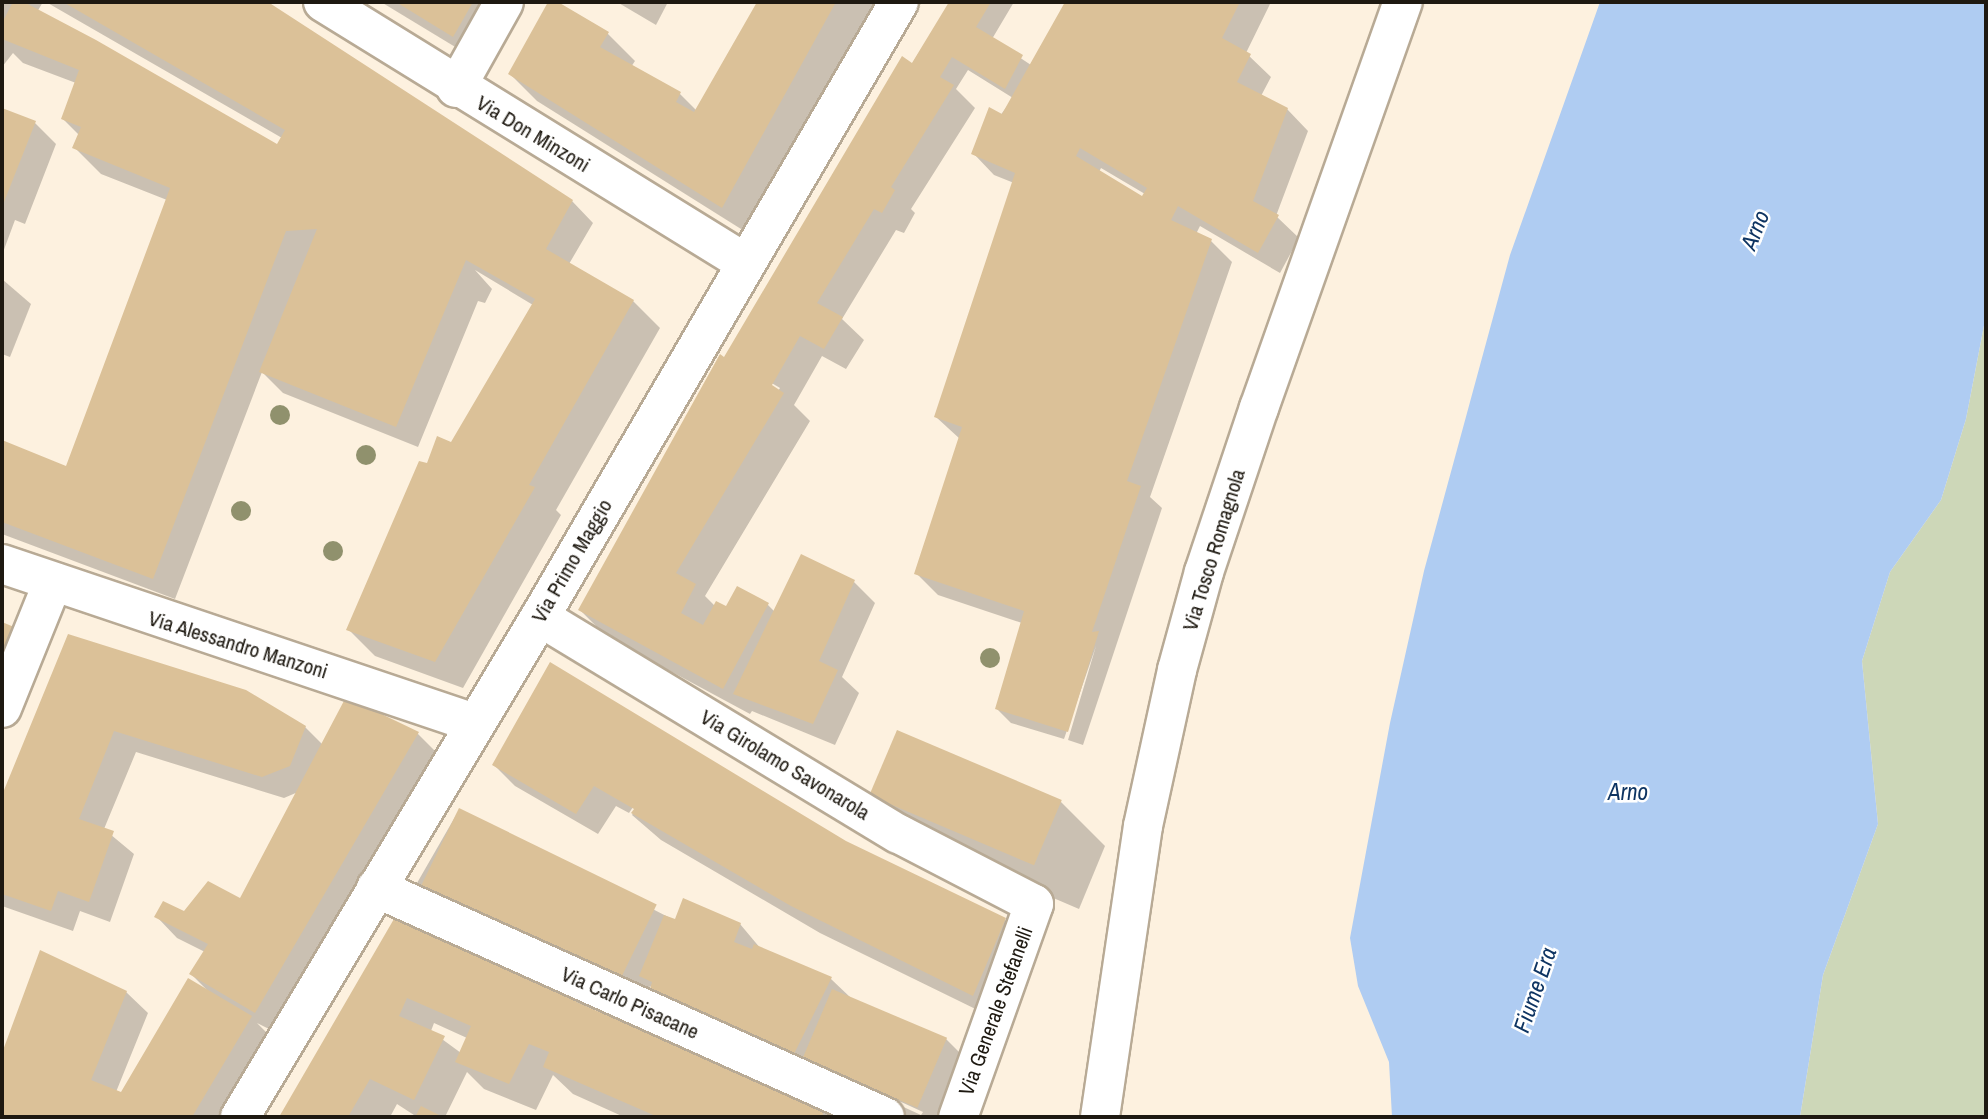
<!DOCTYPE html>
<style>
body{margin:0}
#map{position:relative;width:1988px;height:1119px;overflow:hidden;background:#fdf1df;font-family:"Archivo Narrow",sans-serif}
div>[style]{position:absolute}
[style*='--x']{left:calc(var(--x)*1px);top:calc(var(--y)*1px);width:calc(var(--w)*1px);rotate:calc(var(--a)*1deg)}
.green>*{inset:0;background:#cdd7b8}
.water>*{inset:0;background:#afccf2}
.shadow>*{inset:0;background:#0003}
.building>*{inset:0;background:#dbc198;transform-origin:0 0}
.roads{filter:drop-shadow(2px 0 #b8aa95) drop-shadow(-2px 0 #b8aa95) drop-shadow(0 2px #b8aa95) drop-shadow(0 -2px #b8aa95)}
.minor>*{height:38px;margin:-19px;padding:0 19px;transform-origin:19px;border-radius:19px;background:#fff}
.primary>*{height:38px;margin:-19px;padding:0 19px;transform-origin:19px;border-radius:19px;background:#fff}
.trees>*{width:20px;height:20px;margin:-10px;border-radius:50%;background:#90916d}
span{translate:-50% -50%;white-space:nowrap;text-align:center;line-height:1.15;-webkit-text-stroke:5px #fff;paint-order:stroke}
.street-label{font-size:21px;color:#1e1911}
.water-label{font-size:23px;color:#0e3462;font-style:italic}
.frame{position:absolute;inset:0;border:4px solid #1e1911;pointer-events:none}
</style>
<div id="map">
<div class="green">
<i style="clip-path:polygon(1986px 315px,1986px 1117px,1800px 1117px,1823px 975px,1878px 824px,1862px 661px,1890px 572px,1941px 500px,1966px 419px)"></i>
</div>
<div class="water">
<i style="clip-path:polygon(1600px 2px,1986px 2px,1986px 315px,1966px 419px,1941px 500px,1890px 572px,1862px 661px,1878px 824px,1823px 975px,1800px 1117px,1392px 1117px,1389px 1062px,1358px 986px,1350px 938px,1390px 723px,1424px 571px,1510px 255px)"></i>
</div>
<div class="shadow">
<i style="clip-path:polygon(2px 2px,43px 2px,37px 12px,277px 147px,282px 138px,46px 2px,265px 2px,572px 201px,593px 223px,569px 264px,633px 301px,660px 328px,556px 510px,561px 515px,463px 688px,375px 656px,348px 629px,429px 465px,452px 444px,533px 305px,475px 270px,492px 289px,485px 303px,478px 301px,418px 447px,283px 393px,262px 372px,175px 599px,2px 534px,2px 442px,67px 468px,167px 200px,101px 174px,74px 147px,79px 135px,63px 119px,76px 83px,23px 63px,13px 53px,2px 67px)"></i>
<i style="clip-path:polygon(381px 2px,515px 2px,480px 62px)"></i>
<i style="clip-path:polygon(550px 2px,608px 34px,635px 61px,631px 67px,680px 94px,697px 111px,759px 2px,877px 2px,749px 234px,537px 101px,510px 74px)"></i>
<i style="clip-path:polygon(617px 2px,668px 2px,656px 25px)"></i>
<i style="clip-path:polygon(evenodd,951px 2px,1014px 2px,992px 39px,1031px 65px,1067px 2px,1271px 2px,1246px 53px,1271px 77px,1261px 96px,1287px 109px,1308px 131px,1276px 216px,1299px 238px,1280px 273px,1200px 226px,1196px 234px,1211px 241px,1232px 262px,1150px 497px,1162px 508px,1083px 745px,1068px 740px,1096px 646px,1064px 739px,1011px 723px,997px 709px,1022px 623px,938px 595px,916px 573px,960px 439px,936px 417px,1014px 183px,994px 175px,973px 153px,1013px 98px,968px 70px,956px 89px,975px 108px,911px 209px,915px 213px,904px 233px,896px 230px,842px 319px,864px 340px,846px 369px,822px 356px,794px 405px,810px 421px,705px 596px,715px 606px,727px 609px,768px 605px,775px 612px,854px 582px,875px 603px,842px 677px,859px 693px,835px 745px,752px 711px,750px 714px,607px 637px,580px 610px,725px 359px,951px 2px,1101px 168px,1145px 194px,1143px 198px,1099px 172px,1101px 168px,951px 2px,753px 372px,780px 388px,778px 391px,753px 372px)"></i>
<i style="clip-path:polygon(2px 110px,35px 123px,56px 144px,25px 224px,15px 220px,2px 255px)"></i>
<i style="clip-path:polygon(2px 279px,31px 304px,10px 357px,2px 354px)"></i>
<i style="clip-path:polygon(69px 636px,305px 727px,323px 745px,418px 734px,439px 755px,277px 1033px,257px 1023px,272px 1038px,225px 1117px,2px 1117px,2px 1057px,41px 952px,126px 992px,148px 1013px,116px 1092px,121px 1094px,207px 990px,191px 974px,205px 952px,177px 938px,156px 916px,241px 901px,298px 792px,284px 798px,136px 752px,104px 829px,134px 854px,110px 922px,80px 911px,73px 931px,2px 906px,2px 799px)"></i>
<i style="clip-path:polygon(551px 664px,845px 843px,1005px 920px,1032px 947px,1000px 1021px,820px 933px,661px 840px,632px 815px,676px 744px,629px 813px,616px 806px,598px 834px,515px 786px,494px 765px)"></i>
<i style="clip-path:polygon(898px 732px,1061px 802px,1105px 846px,1079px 909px,915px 839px,872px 795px)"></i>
<i style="clip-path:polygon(evenodd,459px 810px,676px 921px,740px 924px,761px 949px,831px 979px,851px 998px,946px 1039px,968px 1061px,942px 1117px,908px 1117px,674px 1010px,650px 986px,645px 997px,438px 904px,417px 883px,459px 810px,827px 1068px,923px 1112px,921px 1115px,827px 1072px,827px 1068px)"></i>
<i style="clip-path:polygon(evenodd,398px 914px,578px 996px,592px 1011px,824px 1109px,832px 1117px,624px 1117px,573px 1094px,553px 1075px,536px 1110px,484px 1089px,467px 1072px,445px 1117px,417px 1117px,397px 1104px,390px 1117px,281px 1117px,398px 914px,434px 1023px,467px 1038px,461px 1053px,431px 1031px,434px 1023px)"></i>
</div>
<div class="building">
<i style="clip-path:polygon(13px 2px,24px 2px,96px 40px,277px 144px,285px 130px,63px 2px,268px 2px,573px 200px,546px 249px,634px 300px,529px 485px,535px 487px,435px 662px,346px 630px,419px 461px,427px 463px,437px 436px,451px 442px,535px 299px,466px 260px,396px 427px,259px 372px,317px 229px,286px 231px,153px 579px,2px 522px,2px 440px,66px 466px,170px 188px,72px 148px,81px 127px,61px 119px,79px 70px,2px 39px,2px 23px)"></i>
<i style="clip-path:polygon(396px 2px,473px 2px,453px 37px)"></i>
<i style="clip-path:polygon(548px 2px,558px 2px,609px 32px,600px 47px,681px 92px,676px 102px,694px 112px,757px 2px,836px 2px,722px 208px,508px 74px)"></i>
<i style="clip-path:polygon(949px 2px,991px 2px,976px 27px,1023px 55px,1005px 89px,952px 57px,940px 77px,954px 85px,891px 187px,895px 190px,882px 213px,874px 209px,817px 303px,843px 317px,824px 349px,800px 336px,772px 385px,784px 393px,676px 573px,696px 584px,681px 613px,703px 625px,716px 601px,726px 606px,737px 586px,769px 603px,723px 689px,578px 610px,720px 354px,724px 357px,902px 56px,912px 63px)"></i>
<i style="clip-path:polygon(evenodd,1065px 2px,1240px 2px,1222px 38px,1251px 54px,1237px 82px,1288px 108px,1253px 201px,1279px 215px,1258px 253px,1178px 206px,1171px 220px,1212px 239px,1127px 481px,1141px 486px,1092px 632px,1099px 631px,1068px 732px,995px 709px,1024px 611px,914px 574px,962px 427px,934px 417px,1015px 173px,971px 154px,989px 107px,1002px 114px,1065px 2px,1080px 148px,1147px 188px,1142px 196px,1076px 156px,1080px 148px)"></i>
<i style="clip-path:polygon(2px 108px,36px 121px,2px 207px)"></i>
<i style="clip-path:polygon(801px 554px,855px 580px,819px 661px,838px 670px,813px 724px,733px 694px)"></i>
<i style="clip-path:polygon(2px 622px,14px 627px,2px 656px)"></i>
<i style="clip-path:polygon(68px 634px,246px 690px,306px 726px,290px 766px,262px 777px,114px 731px,79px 819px,114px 831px,89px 902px,58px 891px,51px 911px,2px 894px,2px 795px)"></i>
<i style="clip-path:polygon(550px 662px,846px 841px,1006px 918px,973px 996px,791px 906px,631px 813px,634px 809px,594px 786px,576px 814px,492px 765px)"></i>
<i style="clip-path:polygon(346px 697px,419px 732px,255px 1013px,189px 974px,208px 944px,154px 917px,163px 901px,184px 911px,208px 881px,240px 898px)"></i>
<i style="left:897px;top:730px;width:179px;height:71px;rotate:23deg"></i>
<i style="left:459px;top:808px;width:220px;height:87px;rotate:26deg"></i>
<i style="clip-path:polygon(683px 898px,741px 923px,734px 942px,752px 949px,754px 944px,832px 977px,793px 1056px,650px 989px,652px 982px,639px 976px,664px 915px,675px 919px)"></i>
<i style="clip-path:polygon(398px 912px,579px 995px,576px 1002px,825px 1108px,822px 1117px,658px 1117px,543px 1067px,549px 1052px,529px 1044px,509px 1084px,455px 1062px,471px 1026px,407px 998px,399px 1016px,445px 1036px,414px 1100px,370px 1079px,348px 1117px,279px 1117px)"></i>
<i style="clip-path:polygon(40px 950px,127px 991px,91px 1080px,121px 1092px,188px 978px,252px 1016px,192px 1117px,2px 1117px,2px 1053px)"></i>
<i style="left:832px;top:989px;width:125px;height:76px;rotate:23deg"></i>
<i style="clip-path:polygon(421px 1106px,443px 1117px,415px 1117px)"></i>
</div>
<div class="roads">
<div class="minor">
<i style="--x:323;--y:2;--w:497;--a:31.7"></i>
<i style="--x:456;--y:88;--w:98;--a:-60.8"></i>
<i style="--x:2;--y:564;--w:499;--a:18.6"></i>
<i style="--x:540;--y:617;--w:419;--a:31.2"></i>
<i style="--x:899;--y:834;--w:152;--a:27.4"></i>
<i style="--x:1034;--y:904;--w:226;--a:109.6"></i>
<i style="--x:2;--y:708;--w:134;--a:-68"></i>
<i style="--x:376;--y:888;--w:558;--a:24.22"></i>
<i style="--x:240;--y:1117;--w:583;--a:-59.04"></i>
<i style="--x:540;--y:617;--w:712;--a:-59.73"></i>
</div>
<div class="primary">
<i style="--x:1100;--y:1117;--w:294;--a:-81.6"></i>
<i style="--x:1143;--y:826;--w:160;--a:-77.7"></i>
<i style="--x:1177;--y:670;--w:102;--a:-74.6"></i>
<i style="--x:1204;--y:572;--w:173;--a:-71.5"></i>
<i style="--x:1259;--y:408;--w:431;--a:-70.5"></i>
</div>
</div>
<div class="trees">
<i style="left:280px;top:415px"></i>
<i style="left:366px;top:455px"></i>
<i style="left:241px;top:511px"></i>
<i style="left:333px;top:551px"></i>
<i style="left:990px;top:658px"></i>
</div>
<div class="street-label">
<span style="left:533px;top:134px;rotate:31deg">Via Don Minzoni</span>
<span style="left:1214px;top:550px;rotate:-73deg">Via Tosco Romagnola</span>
<span style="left:572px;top:561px;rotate:-60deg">Via Primo Maggio</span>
<span style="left:238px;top:645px;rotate:17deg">Via Alessandro Manzoni</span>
<span style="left:785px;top:765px;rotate:31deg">Via Girolamo Savonarola</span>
<span style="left:630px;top:1003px;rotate:24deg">Via Carlo Pisacane</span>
<span style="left:996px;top:1011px;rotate:-70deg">Via Generale Stefanelli</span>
</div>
<div class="water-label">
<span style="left:1755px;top:230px;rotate:-68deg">Arno</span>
<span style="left:1628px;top:792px">Arno</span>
<span style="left:1535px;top:990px;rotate:-71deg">Fiume Era</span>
</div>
<div class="frame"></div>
</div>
